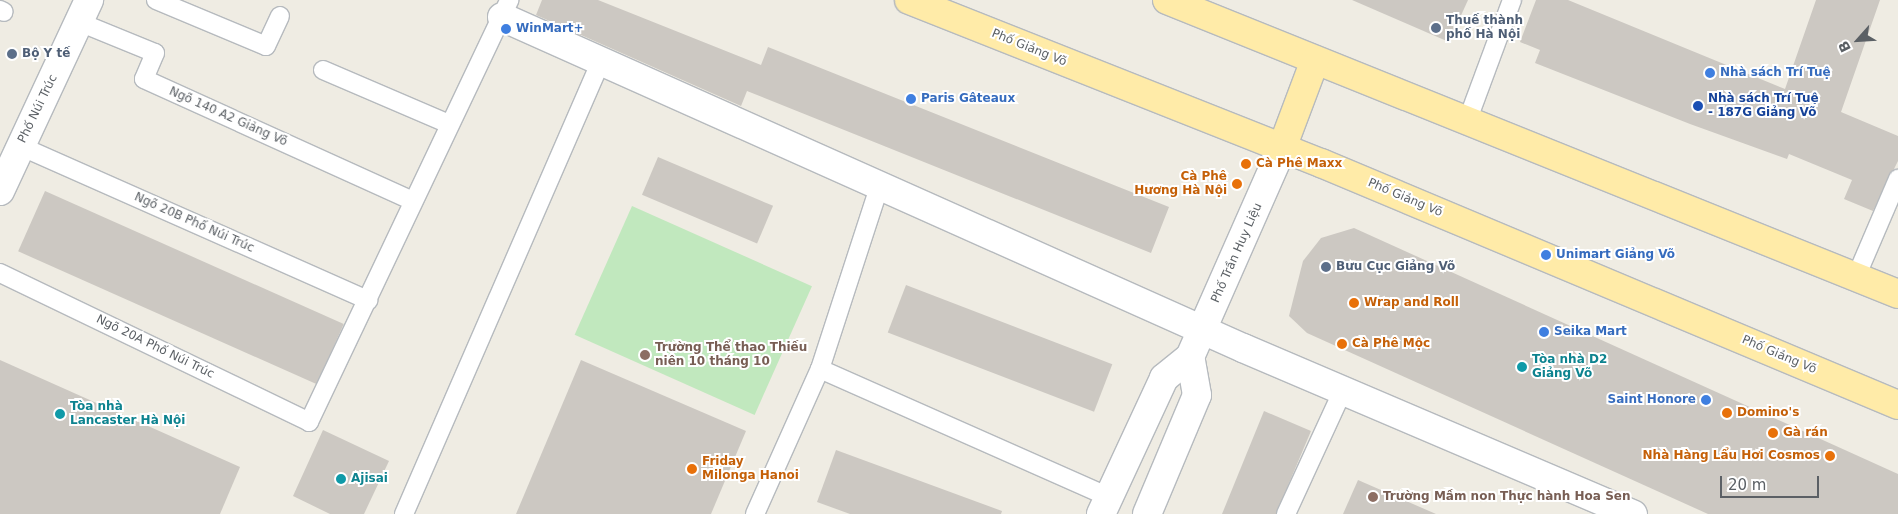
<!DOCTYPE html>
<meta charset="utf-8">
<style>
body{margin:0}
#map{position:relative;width:1898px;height:514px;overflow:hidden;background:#efece3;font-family:"DejaVu Sans",sans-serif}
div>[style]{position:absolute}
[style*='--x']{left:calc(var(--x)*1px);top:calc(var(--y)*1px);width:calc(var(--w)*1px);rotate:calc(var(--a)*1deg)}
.green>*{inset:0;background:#c1e8be;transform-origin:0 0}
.building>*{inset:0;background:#ccc8c2;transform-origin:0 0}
.roads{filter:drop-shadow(1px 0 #b6babe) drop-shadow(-1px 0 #b6babe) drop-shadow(0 1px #b6babe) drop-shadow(0 -1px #b6babe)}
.lane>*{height:18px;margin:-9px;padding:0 9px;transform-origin:9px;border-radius:9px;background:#fff}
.street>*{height:28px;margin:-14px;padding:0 14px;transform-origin:14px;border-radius:14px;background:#fff}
.secondary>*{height:28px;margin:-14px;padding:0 14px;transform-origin:14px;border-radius:14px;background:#fff}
.primary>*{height:28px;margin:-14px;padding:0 14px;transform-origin:14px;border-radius:14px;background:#ffeba8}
.dots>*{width:14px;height:14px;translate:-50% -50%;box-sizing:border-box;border:2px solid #fff;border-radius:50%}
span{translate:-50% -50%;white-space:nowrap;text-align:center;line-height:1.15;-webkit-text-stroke:4px #fff;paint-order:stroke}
.service-label{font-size:12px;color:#4e5e75;font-weight:700}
.left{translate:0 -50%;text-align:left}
.shop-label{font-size:12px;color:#366cbe;font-weight:700}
.right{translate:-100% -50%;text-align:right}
.street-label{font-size:12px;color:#5b6065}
.transit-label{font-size:12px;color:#164399;font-weight:700}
.food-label{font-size:12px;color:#c56008;font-weight:700}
.education-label{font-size:12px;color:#785e54;font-weight:700}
.culture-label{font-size:12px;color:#0d838f;font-weight:700}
.north{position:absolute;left:1833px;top:15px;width:50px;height:50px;-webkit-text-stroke:4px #fff;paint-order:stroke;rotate:244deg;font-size:14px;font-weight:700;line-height:20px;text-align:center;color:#5b6065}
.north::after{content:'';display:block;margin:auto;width:18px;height:22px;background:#5b6065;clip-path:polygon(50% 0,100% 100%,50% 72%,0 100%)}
.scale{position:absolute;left:1720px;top:476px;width:99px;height:22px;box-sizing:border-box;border:2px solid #5b6065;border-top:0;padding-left:6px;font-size:15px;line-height:18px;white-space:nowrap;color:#5b6065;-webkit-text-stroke:4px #fff;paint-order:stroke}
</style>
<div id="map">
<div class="green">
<i style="left:632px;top:206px;width:197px;height:141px;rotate:24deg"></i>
</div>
<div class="building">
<i style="clip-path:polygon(542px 0,598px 0,761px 65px,768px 47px,1169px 207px,1151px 253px,747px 91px,741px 106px,536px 15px)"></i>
<i style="clip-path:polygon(1352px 0,1468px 0,1449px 42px)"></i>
<i style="clip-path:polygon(1536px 0,1568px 0,1785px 89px,1816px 0,1880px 0,1841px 112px,1898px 136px,1898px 161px,1873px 211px,1844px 199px,1852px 180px,1789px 154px,1787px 159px,1690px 124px,1535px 63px,1540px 50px,1520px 42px)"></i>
<i style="left:658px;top:157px;width:125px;height:41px;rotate:23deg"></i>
<i style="left:45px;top:191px;width:327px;height:66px;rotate:24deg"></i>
<i style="clip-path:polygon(1354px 228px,1898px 474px,1898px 514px,1708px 514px,1307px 333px,1289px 316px,1303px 261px,1321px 238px)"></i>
<i style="left:906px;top:285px;width:221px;height:51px;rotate:21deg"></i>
<i style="clip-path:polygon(0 360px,240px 467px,220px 514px,0 514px)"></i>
<i style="clip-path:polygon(581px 360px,746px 431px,711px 514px,516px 514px)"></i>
<i style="clip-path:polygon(1264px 411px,1311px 431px,1276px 514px,1222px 514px)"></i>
<i style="clip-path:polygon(323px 430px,389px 461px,364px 514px,330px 514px,293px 496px)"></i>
<i style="clip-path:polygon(836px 450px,1002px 511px,1001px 514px,850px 514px,817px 502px)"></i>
<i style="clip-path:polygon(1358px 480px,1436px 514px,1343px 514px)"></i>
</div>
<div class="roads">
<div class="lane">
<i style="--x:156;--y:0;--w:119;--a:22.7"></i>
<i style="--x:266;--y:46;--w:33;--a:-65"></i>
<i style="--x:0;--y:10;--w:4;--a:27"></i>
<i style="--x:79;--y:22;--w:82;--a:22.2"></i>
<i style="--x:155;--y:53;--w:28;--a:113"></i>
<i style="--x:144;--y:79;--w:295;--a:24.4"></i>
<i style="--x:323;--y:70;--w:137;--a:23.2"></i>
<i style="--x:1468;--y:119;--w:127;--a:-69.7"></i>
<i style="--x:20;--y:146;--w:381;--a:23.9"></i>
<i style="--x:0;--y:273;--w:343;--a:25.7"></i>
<i style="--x:309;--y:422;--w:467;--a:-64.6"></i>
<i style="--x:1856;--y:277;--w:107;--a:-66.8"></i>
<i style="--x:820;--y:369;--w:316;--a:23.9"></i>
<i style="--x:404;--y:514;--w:493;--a:-66.5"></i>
<i style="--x:755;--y:514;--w:159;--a:-65.9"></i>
<i style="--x:820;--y:369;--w:191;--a:-72"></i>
<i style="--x:1286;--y:514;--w:134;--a:-65.3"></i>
</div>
<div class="street">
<i style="--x:502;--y:17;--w:812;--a:24.07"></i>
<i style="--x:1243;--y:348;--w:424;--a:23.1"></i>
<i style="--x:1101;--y:514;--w:150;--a:-65.1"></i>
<i style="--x:1164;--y:378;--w:33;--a:-39"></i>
<i style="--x:1190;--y:357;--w:228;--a:-66.2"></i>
<i style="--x:1147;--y:514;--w:129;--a:-67.2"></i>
<i style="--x:1197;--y:395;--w:39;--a:-100"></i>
</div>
<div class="secondary">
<i style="--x:0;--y:191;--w:211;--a:-65"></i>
</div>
<div class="primary">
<i style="--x:909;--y:0;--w:443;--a:21.6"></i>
<i style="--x:1321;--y:163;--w:626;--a:22.75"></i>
<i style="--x:1167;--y:0;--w:788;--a:21.91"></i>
<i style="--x:1282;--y:148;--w:94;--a:-69.4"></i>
</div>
</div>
<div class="dots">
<i style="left:1436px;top:28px;background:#5c6f8a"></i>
<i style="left:506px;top:29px;background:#3f7fe0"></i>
<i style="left:12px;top:54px;background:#5c6f8a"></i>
<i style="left:1710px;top:73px;background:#3f7fe0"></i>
<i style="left:911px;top:99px;background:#3f7fe0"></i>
<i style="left:1698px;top:106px;background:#1a4fb4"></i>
<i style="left:1246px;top:164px;background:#e8710a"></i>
<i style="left:1237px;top:184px;background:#e8710a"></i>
<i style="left:1546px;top:255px;background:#3f7fe0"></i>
<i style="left:1326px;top:267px;background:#5c6f8a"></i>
<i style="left:1354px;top:303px;background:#e8710a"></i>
<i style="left:1544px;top:332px;background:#3f7fe0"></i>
<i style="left:1342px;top:344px;background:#e8710a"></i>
<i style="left:645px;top:355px;background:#8d6e63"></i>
<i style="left:1522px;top:367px;background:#0f9aa8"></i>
<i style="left:1706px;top:400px;background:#3f7fe0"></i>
<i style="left:1727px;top:413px;background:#e8710a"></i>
<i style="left:60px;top:414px;background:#0f9aa8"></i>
<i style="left:1773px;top:433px;background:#e8710a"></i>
<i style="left:1830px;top:456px;background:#e8710a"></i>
<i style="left:692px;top:469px;background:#e8710a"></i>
<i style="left:341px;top:479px;background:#0f9aa8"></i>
<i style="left:1373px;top:497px;background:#8d6e63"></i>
</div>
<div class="service-label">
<span class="left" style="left:1446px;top:28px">Thuế thành<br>phố Hà Nội</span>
<span class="left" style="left:22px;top:54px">Bộ Y tế</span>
<span class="left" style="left:1336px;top:267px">Bưu Cục Giảng Võ</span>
</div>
<div class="shop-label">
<span class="left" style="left:516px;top:29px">WinMart+</span>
<span class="left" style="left:1720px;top:73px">Nhà sách Trí Tuệ</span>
<span class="left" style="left:921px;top:99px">Paris Gâteaux</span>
<span class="left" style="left:1556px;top:255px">Unimart Giảng Võ</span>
<span class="left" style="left:1554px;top:332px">Seika Mart</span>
<span class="right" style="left:1696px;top:400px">Saint Honore</span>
</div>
<div class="street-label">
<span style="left:1029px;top:48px;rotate:22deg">Phố Giảng Võ</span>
<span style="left:38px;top:109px;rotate:-64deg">Phố Núi Trúc</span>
<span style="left:228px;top:117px;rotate:24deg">Ngõ 140 A2 Giảng Võ</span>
<span style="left:1405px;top:198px;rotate:23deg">Phố Giảng Võ</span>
<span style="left:194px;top:223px;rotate:24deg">Ngõ 20B Phố Núi Trúc</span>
<span style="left:1237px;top:253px;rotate:-66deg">Phố Trần Huy Liệu</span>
<span style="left:155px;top:347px;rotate:26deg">Ngõ 20A Phố Núi Trúc</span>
<span style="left:1779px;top:355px;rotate:23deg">Phố Giảng Võ</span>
</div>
<div class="transit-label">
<span class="left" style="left:1708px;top:106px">Nhà sách Trí Tuệ<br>- 187G Giảng Võ</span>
</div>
<div class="food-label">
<span class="left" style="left:1256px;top:164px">Cà Phê Maxx</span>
<span class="right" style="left:1227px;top:184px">Cà Phê<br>Hương Hà Nội</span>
<span class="left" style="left:1364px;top:303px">Wrap and Roll</span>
<span class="left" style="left:1352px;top:344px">Cà Phê Mộc</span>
<span class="left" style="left:1737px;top:413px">Domino's</span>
<span class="left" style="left:1783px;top:433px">Gà rán</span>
<span class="right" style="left:1820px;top:456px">Nhà Hàng Lẩu Hơi Cosmos</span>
<span class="left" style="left:702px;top:469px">Friday<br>Milonga Hanoi</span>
</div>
<div class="education-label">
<span class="left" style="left:655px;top:355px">Trường Thể thao Thiếu<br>niên 10 tháng 10</span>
<span class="left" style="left:1383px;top:497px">Trường Mầm non Thực hành Hoa Sen</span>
</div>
<div class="culture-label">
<span class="left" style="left:1532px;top:367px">Tòa nhà D2<br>Giảng Võ</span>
<span class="left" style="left:70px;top:414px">Tòa nhà<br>Lancaster Hà Nội</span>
<span class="left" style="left:351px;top:479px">Ajisai</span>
</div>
<div class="north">B</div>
<div class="scale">20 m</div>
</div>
